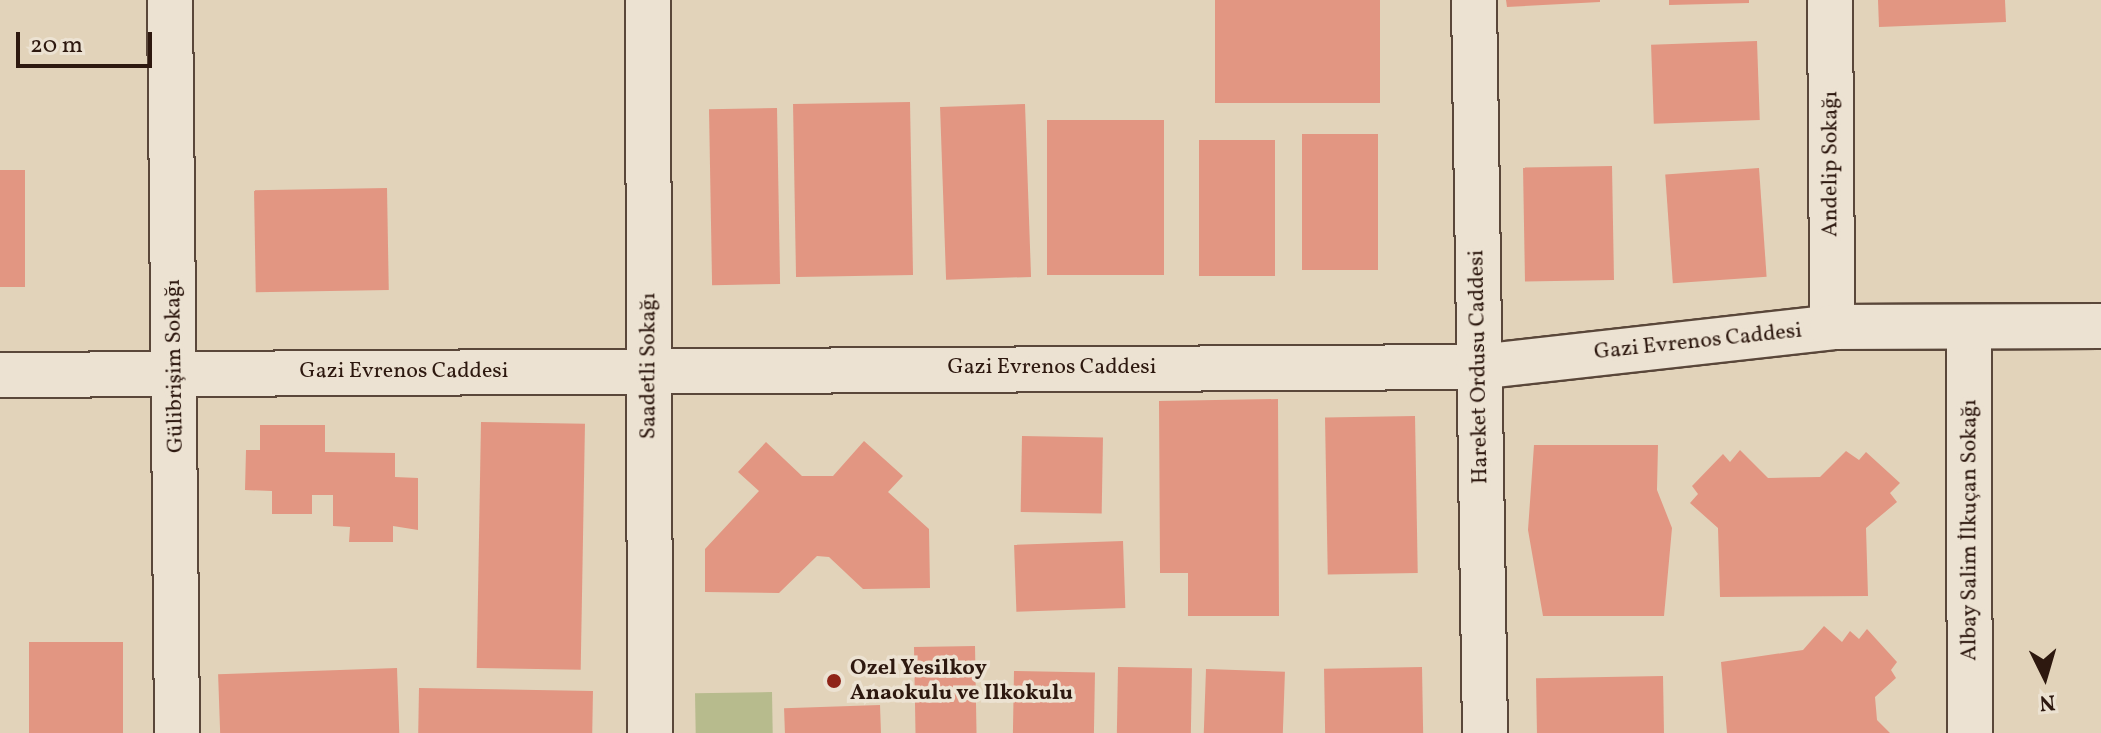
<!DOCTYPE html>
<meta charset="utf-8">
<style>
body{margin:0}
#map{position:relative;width:2101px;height:733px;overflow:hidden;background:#e2d3ba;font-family:Vollkorn,serif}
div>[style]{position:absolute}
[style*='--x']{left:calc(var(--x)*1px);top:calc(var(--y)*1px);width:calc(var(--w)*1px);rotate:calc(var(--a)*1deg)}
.green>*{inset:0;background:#b7bb8d;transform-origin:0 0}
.building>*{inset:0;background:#e29682;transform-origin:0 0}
.roads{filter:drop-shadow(2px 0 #5a473a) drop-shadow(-2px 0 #5a473a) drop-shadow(0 2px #5a473a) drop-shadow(0 -2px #5a473a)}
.minor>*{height:44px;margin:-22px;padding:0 22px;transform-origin:22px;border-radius:22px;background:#ece2d2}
.dots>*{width:22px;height:22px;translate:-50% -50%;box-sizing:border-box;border:4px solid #ece2d2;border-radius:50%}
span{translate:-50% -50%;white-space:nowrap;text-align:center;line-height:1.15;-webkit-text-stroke:7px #ece2d2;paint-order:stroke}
.street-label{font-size:22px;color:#2d180f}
.poi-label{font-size:22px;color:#2d180f;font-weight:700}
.left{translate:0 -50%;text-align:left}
.north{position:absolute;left:2005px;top:637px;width:80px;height:80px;-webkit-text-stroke:6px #ece2d2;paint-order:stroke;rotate:175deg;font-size:22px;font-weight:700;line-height:32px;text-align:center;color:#2d180f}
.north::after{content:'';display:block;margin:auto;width:28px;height:36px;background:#2d180f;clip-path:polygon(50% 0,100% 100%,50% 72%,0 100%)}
.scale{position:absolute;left:16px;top:32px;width:136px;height:36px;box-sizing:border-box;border:4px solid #2d180f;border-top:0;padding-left:10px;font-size:24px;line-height:28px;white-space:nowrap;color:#2d180f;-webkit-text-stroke:6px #ece2d2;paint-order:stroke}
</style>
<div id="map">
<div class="green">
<i style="left:772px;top:692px;width:41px;height:77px;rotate:89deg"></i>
</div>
<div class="building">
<i style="left:1215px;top:0;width:165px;height:103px"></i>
<i style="clip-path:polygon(1506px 0,1600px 0,1600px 2px,1507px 7px)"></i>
<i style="clip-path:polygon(1669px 0,1749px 0,1749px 3px,1669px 5px)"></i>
<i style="clip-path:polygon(1878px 0,2005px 0,2006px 22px,1879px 27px)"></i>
<i style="left:1757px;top:41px;width:79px;height:106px;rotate:88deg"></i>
<i style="left:910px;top:102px;width:173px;height:117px;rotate:89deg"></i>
<i style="left:1025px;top:104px;width:173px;height:85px;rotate:88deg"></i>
<i style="left:777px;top:108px;width:176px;height:68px;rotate:89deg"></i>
<i style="left:1164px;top:120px;width:155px;height:117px;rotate:90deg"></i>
<i style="left:1378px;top:134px;width:136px;height:76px;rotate:90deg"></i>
<i style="left:1199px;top:140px;width:76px;height:136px"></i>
<i style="left:1612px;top:166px;width:114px;height:89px;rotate:89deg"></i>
<i style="left:1759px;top:168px;width:109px;height:94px;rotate:86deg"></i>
<i style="left:0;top:170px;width:25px;height:117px"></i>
<i style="left:387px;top:188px;width:102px;height:133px;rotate:89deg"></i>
<i style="clip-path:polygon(1278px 399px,1279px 616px,1188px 616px,1188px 573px,1160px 573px,1159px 401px)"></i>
<i style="left:1415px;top:416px;width:157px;height:90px;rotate:89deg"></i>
<i style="left:481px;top:422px;width:104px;height:246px;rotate:1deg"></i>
<i style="clip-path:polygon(260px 425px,325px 425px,325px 452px,395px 453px,395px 477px,418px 478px,418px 530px,393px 526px,393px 542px,349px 542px,350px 527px,333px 526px,333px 495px,312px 495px,312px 514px,272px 514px,272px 491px,245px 490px,246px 450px,260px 450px)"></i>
<i style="left:1022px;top:436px;width:81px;height:76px;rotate:1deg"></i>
<i style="clip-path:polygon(864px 441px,903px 476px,888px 492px,929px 529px,930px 588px,863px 589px,829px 557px,817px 556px,779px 593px,705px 592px,705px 549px,759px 491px,738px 472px,766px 442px,802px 476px,833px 476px)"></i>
<i style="clip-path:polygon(1534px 445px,1658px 445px,1657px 490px,1672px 528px,1664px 616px,1543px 616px,1528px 530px)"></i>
<i style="clip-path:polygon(1740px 450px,1768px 478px,1820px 477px,1846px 451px,1859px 460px,1866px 452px,1900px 483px,1890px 493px,1897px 502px,1866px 528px,1868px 596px,1720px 597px,1718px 528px,1690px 503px,1698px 494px,1692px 486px,1723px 454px,1730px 462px)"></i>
<i style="left:1123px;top:541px;width:67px;height:109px;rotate:88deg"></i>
<i style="clip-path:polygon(1824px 626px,1842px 642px,1850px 631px,1859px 639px,1867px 629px,1897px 662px,1891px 670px,1896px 678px,1875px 697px,1877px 720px,1890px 733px,1727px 733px,1721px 662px,1803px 650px)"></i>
<i style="left:29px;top:642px;width:94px;height:91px"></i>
<i style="left:975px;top:646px;width:87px;height:61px;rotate:89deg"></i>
<i style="left:1118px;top:667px;width:74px;height:66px;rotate:1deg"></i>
<i style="left:1422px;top:667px;width:66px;height:98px;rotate:89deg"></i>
<i style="left:397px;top:668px;width:65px;height:179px;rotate:88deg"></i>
<i style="left:1206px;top:669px;width:79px;height:64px;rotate:2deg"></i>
<i style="left:1014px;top:671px;width:81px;height:62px;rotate:1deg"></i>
<i style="left:1663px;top:676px;width:57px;height:127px;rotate:89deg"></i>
<i style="left:419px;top:688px;width:174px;height:45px;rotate:1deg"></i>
<i style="left:880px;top:705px;width:28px;height:96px;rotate:88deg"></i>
</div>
<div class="roads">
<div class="minor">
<i style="--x:170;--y:0;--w:733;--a:89.45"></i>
<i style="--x:648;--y:0;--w:733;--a:89.84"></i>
<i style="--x:1474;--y:0;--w:733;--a:89.14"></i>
<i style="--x:1830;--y:0;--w:327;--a:89.6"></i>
<i style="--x:1969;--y:327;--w:406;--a:89.9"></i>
<i style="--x:0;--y:375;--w:1478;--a:-0.31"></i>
<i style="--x:1478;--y:367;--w:356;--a:-6.4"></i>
<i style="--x:1832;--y:327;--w:269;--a:-0.2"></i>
</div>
</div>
<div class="dots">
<i style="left:834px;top:681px;background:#8f2418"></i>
</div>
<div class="street-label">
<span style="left:1831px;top:164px;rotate:-90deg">Andelip Sokağı</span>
<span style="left:1698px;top:342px;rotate:-6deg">Gazi Evrenos Caddesi</span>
<span style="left:175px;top:366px;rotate:-91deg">Gülibrişim Sokağı</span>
<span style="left:649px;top:366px;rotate:-90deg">Saadetli Sokağı</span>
<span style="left:1479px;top:367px;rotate:-91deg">Hareket Ordusu Caddesi</span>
<span style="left:1052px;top:368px">Gazi Evrenos Caddesi</span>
<span style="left:404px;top:372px">Gazi Evrenos Caddesi</span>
<span style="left:1970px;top:530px;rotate:-90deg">Albay Salim İlkuçan Sokağı</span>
</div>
<div class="poi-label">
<span class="left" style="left:850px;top:681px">Ozel Yesilkoy<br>Anaokulu ve Ilkokulu</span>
</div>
<div class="north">N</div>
<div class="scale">20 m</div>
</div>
